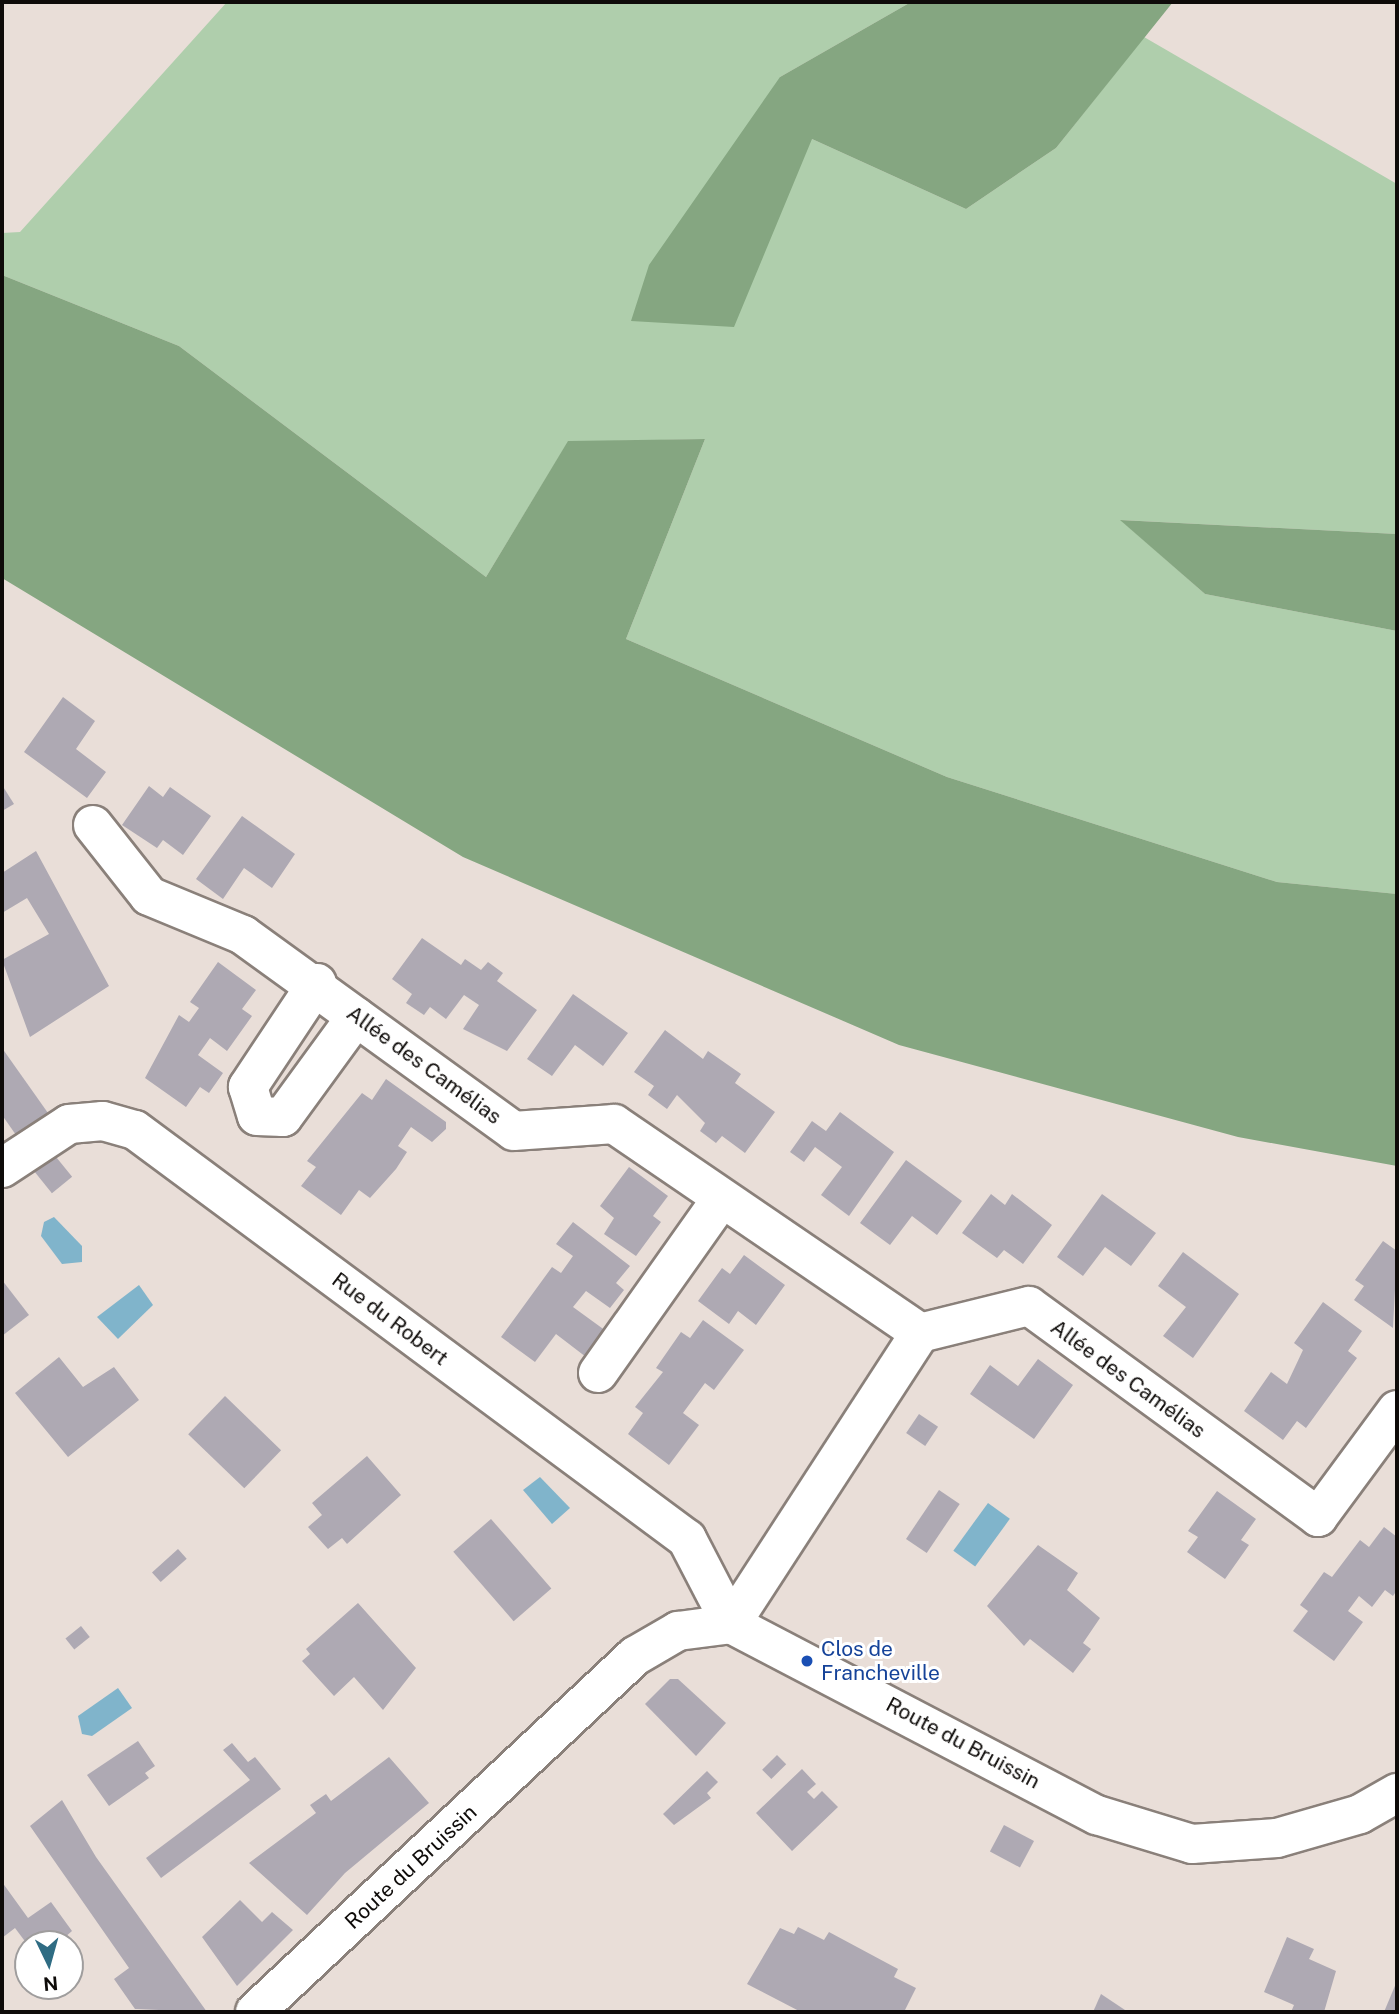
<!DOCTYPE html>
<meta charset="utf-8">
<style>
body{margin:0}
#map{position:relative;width:1399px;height:2014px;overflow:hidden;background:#e9ded8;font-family:"Public Sans",sans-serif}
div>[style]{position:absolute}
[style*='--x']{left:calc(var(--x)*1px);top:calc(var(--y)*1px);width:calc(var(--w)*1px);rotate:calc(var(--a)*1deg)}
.green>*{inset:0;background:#afceac}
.forest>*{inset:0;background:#85a681}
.water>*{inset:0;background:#80b4cb;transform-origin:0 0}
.building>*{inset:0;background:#aea9b3;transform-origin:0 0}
.roads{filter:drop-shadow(2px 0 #8a807a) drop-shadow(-2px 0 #8a807a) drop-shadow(0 2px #8a807a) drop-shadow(0 -2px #8a807a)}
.minor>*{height:38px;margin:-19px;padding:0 19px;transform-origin:19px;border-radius:19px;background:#fff}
.dots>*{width:19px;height:19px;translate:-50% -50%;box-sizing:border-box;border:4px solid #fff;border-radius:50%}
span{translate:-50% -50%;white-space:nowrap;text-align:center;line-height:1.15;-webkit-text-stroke:6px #fff;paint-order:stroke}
.street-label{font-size:21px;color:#0e0b09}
.transit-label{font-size:21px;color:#164399}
.left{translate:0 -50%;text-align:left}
.frame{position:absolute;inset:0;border:4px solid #0e0b09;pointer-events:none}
.north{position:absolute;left:14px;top:1930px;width:70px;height:70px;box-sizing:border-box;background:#fff;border:2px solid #9f9d9d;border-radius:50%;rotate:175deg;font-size:19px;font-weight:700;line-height:28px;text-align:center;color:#0e0b09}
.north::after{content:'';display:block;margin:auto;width:24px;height:32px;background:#2f6c83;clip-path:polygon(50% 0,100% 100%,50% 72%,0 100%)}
</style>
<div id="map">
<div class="green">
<i style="clip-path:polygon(227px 2px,911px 2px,780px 77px,812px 139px,966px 209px,1056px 148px,1144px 37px,1397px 184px,1397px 534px,1121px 520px,1205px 594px,1397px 631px,1397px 894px,1277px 882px,947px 777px,626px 639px,705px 439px,568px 442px,486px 577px,179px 346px,2px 275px,2px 233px,20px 232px)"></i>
</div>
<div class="forest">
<i style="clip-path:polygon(911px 2px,1173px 2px,1056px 148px,966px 209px,812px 139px,734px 327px,631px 321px,649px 265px,780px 77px)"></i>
<i style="clip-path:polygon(2px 275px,179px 346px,486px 577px,568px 441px,705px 439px,626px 639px,947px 777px,1277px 882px,1397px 894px,1397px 1166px,1238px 1137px,899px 1045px,463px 857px,2px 578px)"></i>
<i style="clip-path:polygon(1120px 520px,1397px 534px,1397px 631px,1205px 594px)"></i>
</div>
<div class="water">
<i style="clip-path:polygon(54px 1217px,82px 1246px,82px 1262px,62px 1264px,41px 1236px,44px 1222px)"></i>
<i style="clip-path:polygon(139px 1285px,153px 1305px,118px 1339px,97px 1317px)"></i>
<i style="clip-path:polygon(540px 1477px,570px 1508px,552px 1524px,523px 1490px)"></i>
<i style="left:988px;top:1503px;width:27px;height:59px;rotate:36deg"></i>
<i style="clip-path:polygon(118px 1688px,132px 1708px,92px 1736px,82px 1734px,78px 1716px)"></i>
</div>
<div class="building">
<i style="clip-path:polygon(63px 697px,95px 721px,76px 749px,106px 772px,87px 798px,24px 752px)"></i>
<i style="clip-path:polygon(2px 785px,14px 804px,2px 811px)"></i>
<i style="clip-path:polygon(149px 786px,163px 797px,170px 787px,211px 816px,183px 855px,163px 840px,157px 848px,122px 825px)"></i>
<i style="clip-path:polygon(242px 816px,295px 854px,272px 888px,244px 868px,223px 899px,196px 879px)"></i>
<i style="clip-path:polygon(36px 851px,109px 986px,30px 1037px,2px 960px,49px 934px,27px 898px,2px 913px,2px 873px)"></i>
<i style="clip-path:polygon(422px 938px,461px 965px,465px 959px,481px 970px,488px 962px,503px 973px,497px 981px,537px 1010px,507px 1051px,463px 1029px,479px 1005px,464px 995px,446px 1019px,430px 1007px,424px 1015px,406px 1003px,412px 994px,392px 979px)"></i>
<i style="clip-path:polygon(218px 962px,256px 990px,242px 1009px,252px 1016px,227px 1051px,210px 1038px,198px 1055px,223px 1073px,209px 1093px,200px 1087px,186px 1107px,145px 1078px,179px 1015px,189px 1022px,199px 1008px,190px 1002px)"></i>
<i style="clip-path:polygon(573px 994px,628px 1033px,603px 1066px,575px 1045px,552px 1076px,527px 1059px)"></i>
<i style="clip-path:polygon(665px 1030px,703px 1059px,708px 1051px,741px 1074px,735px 1083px,775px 1112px,745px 1153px,722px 1136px,716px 1143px,700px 1131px,705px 1123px,677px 1095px,667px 1109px,648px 1095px,654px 1086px,634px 1072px)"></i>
<i style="clip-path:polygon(2px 1048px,48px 1113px,16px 1135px,2px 1115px)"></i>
<i style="clip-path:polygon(386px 1079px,446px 1122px,446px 1129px,432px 1142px,411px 1127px,398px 1146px,407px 1152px,396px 1169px,370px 1198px,359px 1190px,341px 1215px,301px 1186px,316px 1167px,307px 1161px,362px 1093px,372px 1100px)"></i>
<i style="clip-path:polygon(840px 1112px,894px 1152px,849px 1216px,821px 1195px,842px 1167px,815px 1147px,804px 1162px,790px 1152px,812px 1121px,826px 1131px)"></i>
<i style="left:52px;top:1152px;width:32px;height:26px;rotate:51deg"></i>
<i style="clip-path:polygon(906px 1160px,962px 1201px,937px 1235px,912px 1216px,890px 1245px,860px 1223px)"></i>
<i style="clip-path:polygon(629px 1167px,668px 1196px,653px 1216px,661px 1222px,636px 1256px,604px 1234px,614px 1218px,600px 1206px)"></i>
<i style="clip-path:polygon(991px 1194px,1005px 1205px,1012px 1194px,1052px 1225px,1023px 1264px,1004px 1250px,997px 1258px,962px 1233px)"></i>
<i style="clip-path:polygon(1102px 1194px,1156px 1233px,1131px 1266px,1105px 1247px,1083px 1276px,1057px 1257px)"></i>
<i style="clip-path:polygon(573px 1222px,630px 1266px,616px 1283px,624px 1290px,610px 1308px,586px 1291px,573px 1307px,606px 1331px,586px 1357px,556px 1334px,535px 1362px,501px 1337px,552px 1267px,561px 1273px,573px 1256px,556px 1244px)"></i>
<i style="clip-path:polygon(1383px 1241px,1397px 1251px,1393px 1328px,1354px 1300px,1364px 1286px,1355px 1280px)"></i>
<i style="clip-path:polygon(1183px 1252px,1239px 1294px,1193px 1358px,1163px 1336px,1186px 1307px,1158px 1286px)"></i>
<i style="clip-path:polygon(744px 1255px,785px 1285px,756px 1325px,738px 1311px,729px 1324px,698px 1301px,722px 1268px,730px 1274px)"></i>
<i style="clip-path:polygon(2px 1280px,29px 1315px,2px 1336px)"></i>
<i style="clip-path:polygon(1323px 1302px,1362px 1331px,1348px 1351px,1357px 1358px,1306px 1428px,1297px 1421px,1283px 1440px,1244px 1411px,1271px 1372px,1287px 1384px,1303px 1350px,1294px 1343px)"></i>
<i style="clip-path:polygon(703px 1320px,744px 1350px,714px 1390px,705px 1383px,683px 1413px,699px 1425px,669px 1465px,628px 1434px,643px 1413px,635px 1407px,663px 1372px,656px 1368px,681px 1332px,690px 1338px)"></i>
<i style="clip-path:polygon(59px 1357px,83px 1387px,114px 1367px,139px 1400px,68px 1457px,15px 1393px)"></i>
<i style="clip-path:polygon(1038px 1359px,1073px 1385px,1034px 1439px,970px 1394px,990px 1365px,1018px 1386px)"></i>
<i style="left:225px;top:1396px;width:78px;height:53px;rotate:44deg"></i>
<i style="left:919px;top:1414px;width:23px;height:23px;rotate:34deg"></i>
<i style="clip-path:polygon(367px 1456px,401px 1495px,347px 1544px,342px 1538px,328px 1549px,308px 1527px,322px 1515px,312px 1503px)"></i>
<i style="left:939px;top:1490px;width:25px;height:59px;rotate:34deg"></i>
<i style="clip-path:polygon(1217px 1491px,1256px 1519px,1241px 1540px,1249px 1545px,1225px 1579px,1187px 1552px,1198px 1537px,1188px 1531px)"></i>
<i style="left:491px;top:1519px;width:92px;height:50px;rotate:49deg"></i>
<i style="clip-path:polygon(1384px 1527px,1397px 1537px,1397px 1590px,1393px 1596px,1385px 1590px,1372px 1607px,1359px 1596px,1348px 1611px,1363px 1622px,1334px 1661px,1293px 1631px,1308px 1611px,1300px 1605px,1324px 1572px,1332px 1577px,1360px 1540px,1369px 1547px)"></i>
<i style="clip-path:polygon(1038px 1545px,1078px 1573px,1067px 1590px,1100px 1618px,1083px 1643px,1091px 1649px,1073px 1673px,1030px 1639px,1024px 1646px,987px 1606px)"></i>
<i style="left:178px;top:1549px;width:13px;height:35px;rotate:48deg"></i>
<i style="clip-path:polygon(358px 1603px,416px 1668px,383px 1710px,354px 1677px,334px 1696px,302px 1661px,310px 1654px,306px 1649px)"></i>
<i style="left:81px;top:1626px;width:14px;height:20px;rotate:51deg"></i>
<i style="clip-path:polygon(670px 1679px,678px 1679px,726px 1723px,696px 1756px,645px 1704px)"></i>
<i style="clip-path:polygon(138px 1741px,155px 1766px,145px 1773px,149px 1778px,109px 1806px,87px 1775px)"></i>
<i style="clip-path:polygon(232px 1743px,248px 1762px,255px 1757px,281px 1789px,161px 1878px,146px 1858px,250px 1780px,223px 1750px)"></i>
<i style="left:777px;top:1755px;width:13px;height:21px;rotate:45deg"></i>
<i style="clip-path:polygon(389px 1757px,429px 1803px,345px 1873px,307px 1915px,249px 1863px,316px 1813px,310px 1805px,326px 1794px,331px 1801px)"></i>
<i style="clip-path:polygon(802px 1769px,816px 1784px,807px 1792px,814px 1799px,822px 1791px,838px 1807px,792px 1851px,756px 1813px)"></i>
<i style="clip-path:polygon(707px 1771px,718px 1782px,707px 1793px,711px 1798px,674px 1825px,663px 1814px)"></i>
<i style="clip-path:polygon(62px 1800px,96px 1857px,207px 2012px,135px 2009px,114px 1979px,129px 1968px,30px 1826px)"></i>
<i style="left:1004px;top:1825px;width:34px;height:30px;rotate:28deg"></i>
<i style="clip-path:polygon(2px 1882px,28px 1918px,51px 1902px,72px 1931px,57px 1944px,27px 1944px,15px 1928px,2px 1938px)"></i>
<i style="clip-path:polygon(240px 1900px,262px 1922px,272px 1912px,293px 1930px,237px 1986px,202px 1937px)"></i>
<i style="clip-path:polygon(798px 1927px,824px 1940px,829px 1932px,898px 1969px,894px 1977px,916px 1988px,904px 2012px,801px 2012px,747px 1984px,780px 1928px,794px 1934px)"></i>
<i style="clip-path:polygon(1287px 1937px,1314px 1949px,1309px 1959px,1336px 1971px,1324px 2012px,1291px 2012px,1294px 2005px,1264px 1992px)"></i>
<i style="clip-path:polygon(1397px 1981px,1397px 2012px,1384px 2012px)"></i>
<i style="clip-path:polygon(1101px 1994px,1128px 2012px,1093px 2012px)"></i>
</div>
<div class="roads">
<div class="minor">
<i style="--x:93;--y:825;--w:90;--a:51.7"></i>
<i style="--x:149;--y:896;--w:102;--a:22.5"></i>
<i style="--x:243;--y:935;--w:334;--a:35.9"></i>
<i style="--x:514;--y:1131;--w:100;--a:-4"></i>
<i style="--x:614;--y:1124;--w:371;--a:34.3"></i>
<i style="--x:920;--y:1333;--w:347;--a:123"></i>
<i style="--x:317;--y:983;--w:125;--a:123.6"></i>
<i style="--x:248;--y:1087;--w:30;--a:73"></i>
<i style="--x:257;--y:1116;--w:26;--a:2"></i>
<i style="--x:283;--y:1117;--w:124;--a:-53.9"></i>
<i style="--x:2;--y:1168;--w:80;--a:-33.3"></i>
<i style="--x:69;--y:1124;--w:34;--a:-5"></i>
<i style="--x:103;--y:1121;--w:33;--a:16"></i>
<i style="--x:135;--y:1130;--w:687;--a:36.54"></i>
<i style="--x:687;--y:1539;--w:96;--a:62.6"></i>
<i style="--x:920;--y:1333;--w:112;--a:-13.9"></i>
<i style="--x:1029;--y:1306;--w:358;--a:36.1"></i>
<i style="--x:1318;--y:1517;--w:133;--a:-53.6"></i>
<i style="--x:598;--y:1373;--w:214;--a:-54.7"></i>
<i style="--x:255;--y:2012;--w:521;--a:-43.13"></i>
<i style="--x:635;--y:1656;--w:50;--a:-30.2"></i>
<i style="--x:678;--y:1631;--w:53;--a:-7.5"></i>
<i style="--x:731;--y:1624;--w:413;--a:27.6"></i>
<i style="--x:1097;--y:1815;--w:99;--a:17"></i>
<i style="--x:1192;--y:1844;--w:85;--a:-4"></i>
<i style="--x:1277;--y:1838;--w:86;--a:-16.1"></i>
<i style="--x:1360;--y:1814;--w:43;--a:-29.6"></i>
</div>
</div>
<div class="dots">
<i style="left:807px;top:1661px;background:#1a4fb4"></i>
</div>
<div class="street-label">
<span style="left:424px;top:1065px;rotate:36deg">Allée des Camélias</span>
<span style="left:390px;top:1319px;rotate:37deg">Rue du Robert</span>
<span style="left:1128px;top:1379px;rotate:36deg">Allée des Camélias</span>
<span style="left:963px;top:1743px;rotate:28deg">Route du Bruissin</span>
<span style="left:411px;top:1867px;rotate:-43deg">Route du Bruissin</span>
</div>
<div class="transit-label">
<span class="left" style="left:821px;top:1661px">Clos de<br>Francheville</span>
</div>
<div class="frame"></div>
<div class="north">N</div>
</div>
